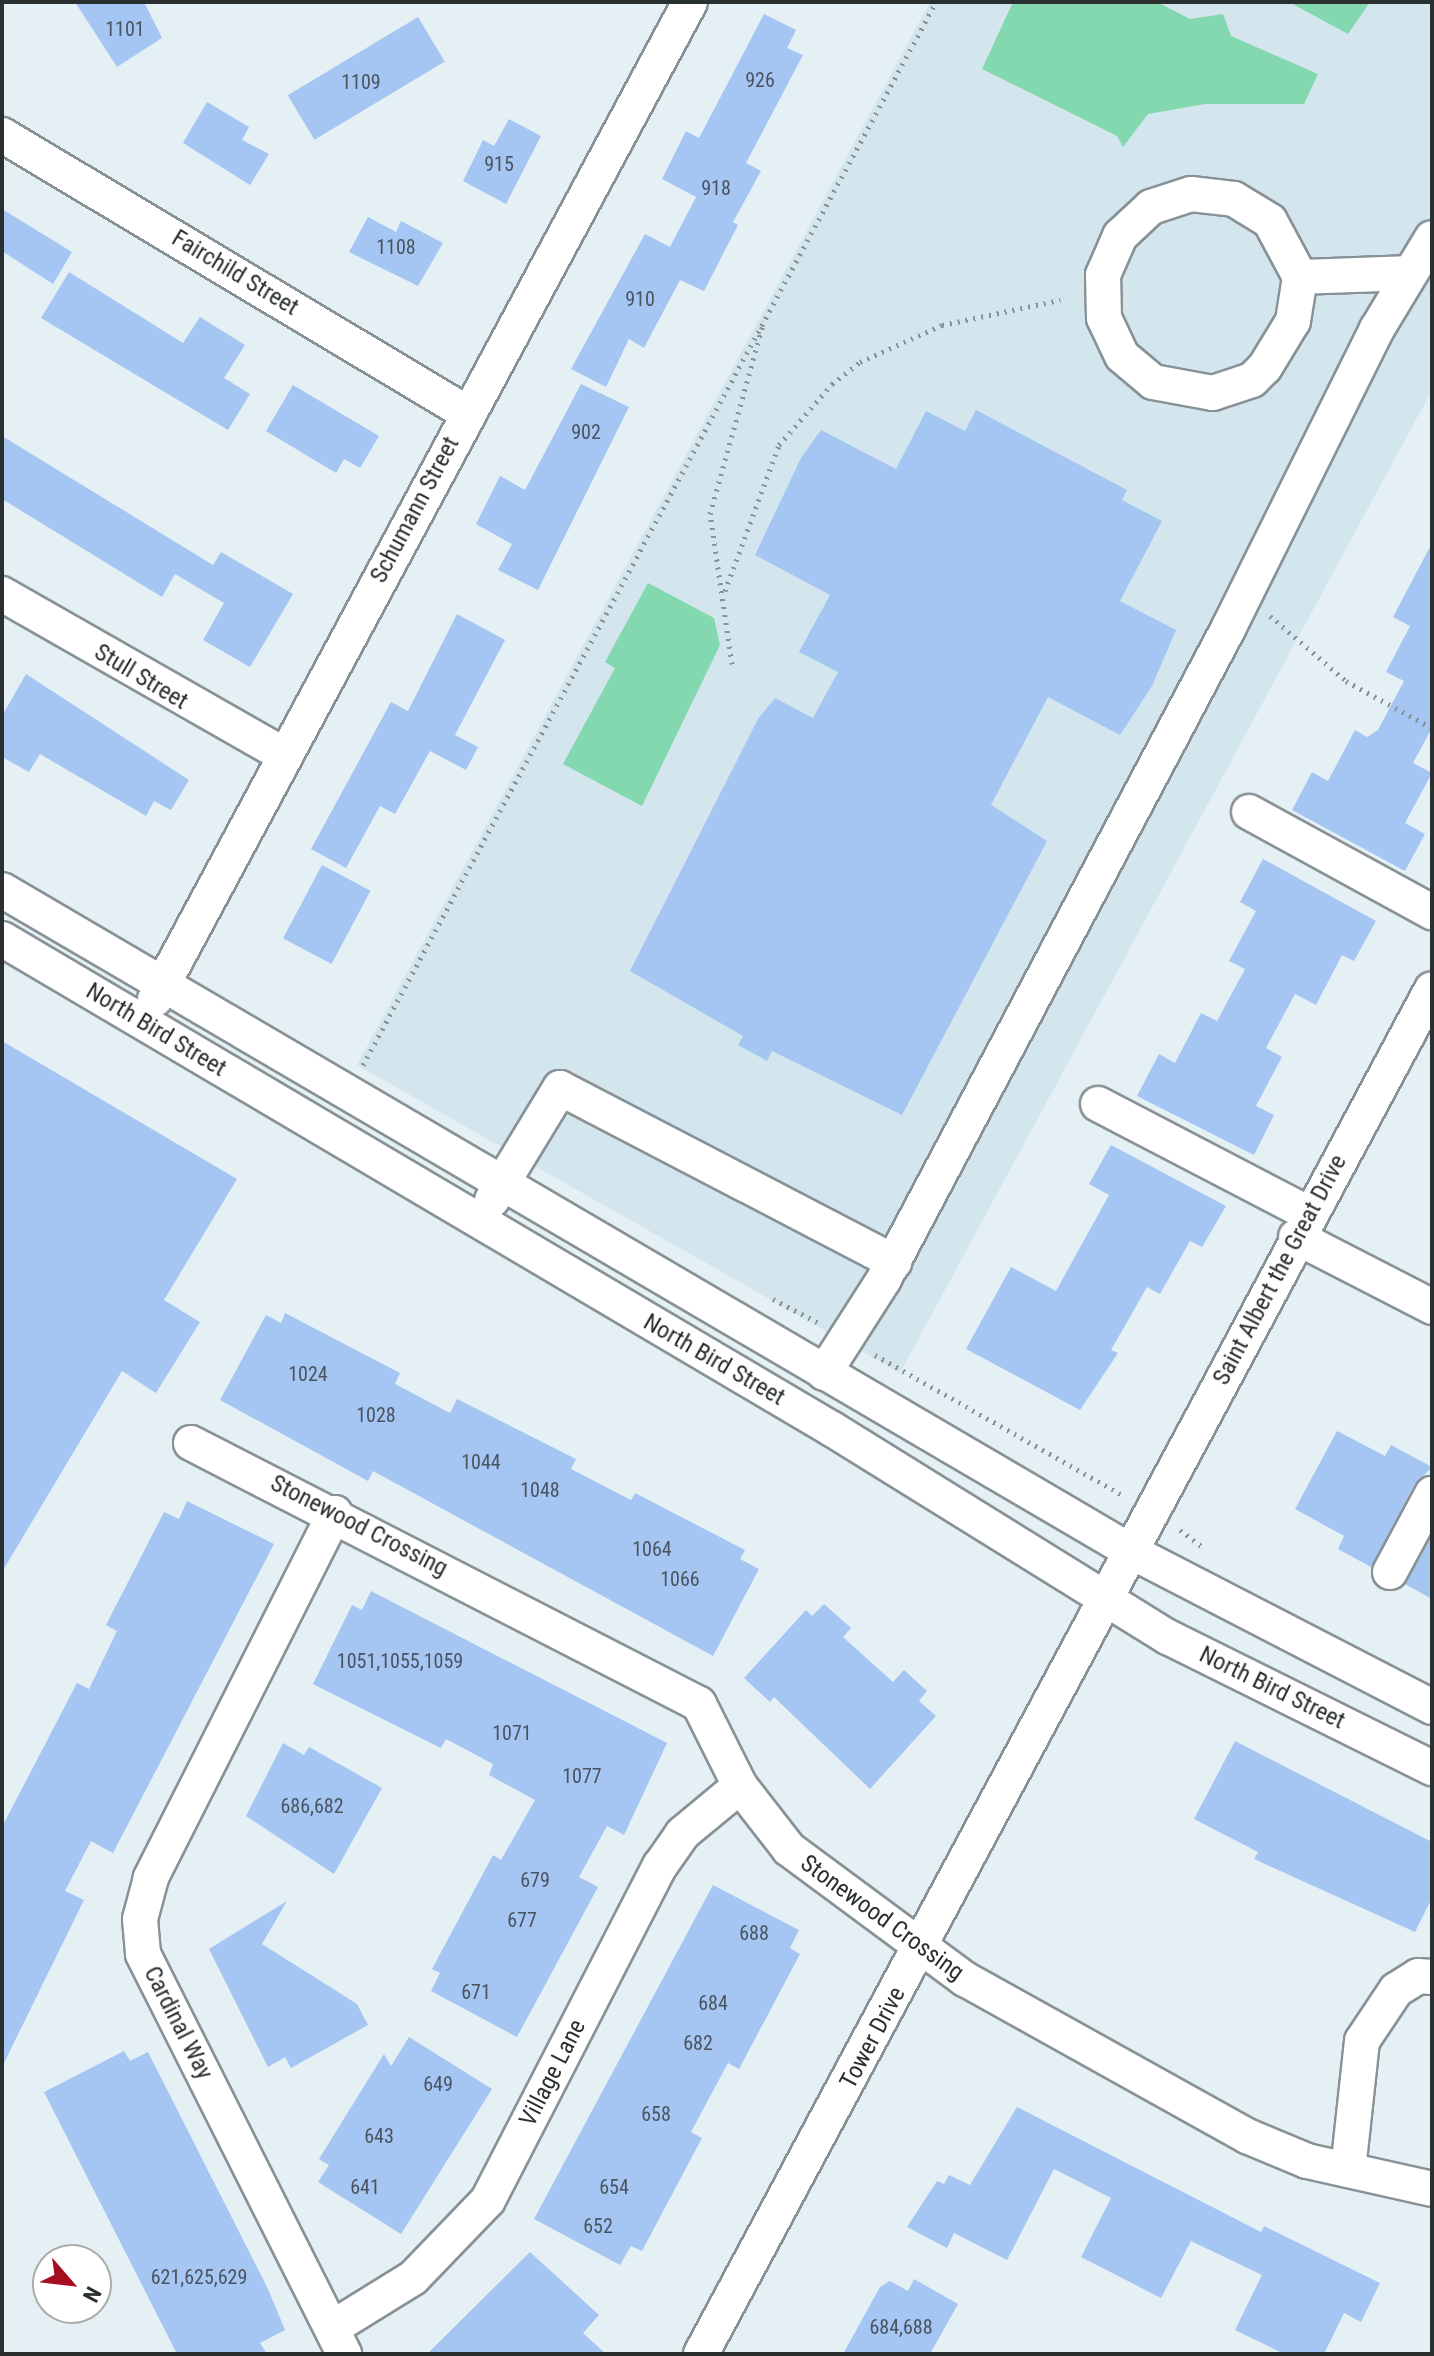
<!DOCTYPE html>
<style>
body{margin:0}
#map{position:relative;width:1434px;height:2356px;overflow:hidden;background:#e5f0f5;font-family:"Roboto Condensed",sans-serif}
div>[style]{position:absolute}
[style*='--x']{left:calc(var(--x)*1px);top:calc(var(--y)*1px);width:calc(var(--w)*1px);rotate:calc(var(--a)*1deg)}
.built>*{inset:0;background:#d3e5ed}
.green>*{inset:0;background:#83d8af}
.building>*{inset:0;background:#a5c5f2;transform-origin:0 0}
.path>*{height:5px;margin-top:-2.5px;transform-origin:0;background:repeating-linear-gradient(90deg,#8a9295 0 2px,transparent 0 8px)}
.roads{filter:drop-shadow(2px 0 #889296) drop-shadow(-2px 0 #889296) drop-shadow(0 2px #889296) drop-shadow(0 -2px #889296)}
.minor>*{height:34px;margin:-17px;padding:0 17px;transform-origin:17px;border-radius:17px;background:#fff}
span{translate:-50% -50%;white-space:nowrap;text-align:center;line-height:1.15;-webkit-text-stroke:6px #fff;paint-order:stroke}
.number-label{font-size:20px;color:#495460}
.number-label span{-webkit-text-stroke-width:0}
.street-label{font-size:24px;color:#2a2f30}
.frame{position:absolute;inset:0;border:4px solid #2a2f30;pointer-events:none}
.north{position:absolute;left:32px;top:2244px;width:80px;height:80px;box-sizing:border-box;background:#fff;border:2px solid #aaacac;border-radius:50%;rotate:118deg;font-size:22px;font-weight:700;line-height:32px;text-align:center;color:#2a2f30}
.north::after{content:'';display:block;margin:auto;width:28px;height:36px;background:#a60d20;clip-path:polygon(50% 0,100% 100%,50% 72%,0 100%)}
</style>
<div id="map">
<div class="built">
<i style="clip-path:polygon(930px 2px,1432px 2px,1432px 390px,900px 1373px,357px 1065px)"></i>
</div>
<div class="green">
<i style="clip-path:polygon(1013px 2px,1157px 2px,1190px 19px,1223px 14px,1231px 36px,1318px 74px,1304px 104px,1205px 104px,1148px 114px,1123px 147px,1117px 136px,982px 69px)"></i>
<i style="clip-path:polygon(1289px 2px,1370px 2px,1348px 34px)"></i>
<i style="clip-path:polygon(648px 583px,714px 618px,720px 645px,642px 806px,563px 764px,615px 668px,605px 662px)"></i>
</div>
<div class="building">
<i style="clip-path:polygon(75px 2px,144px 2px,162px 38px,117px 67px)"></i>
<i style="clip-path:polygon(764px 14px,796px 30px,787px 48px,803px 55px,746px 163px,761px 171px,733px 222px,738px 225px,704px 291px,680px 280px,644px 348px,629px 339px,606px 387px,571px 369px,645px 234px,670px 247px,696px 197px,662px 179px,686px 131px,699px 138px)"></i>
<i style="left:418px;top:17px;width:52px;height:152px;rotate:59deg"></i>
<i style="clip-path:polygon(207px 102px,249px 127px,242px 140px,269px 154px,250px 185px,183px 143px)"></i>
<i style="clip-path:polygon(509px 119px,541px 136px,506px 204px,463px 181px,483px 140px,494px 146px)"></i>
<i style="clip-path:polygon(2px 209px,72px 252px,53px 284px,2px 251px)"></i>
<i style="clip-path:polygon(368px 217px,396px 232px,401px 221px,443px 243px,418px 286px,349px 252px)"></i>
<i style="clip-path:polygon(69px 272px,183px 343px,200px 317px,245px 345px,224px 378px,250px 394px,228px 430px,41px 318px)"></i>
<i style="clip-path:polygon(581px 384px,629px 407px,538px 590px,498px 570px,512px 544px,476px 524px,500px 476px,525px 490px)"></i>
<i style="clip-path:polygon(293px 385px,379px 436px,360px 468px,344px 459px,336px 473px,266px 431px)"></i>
<i style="clip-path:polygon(976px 410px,1127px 490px,1122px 500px,1162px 521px,1120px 601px,1176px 630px,1152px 686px,1120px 735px,1048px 697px,991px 805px,1047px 841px,902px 1115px,772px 1051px,767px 1061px,738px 1045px,743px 1036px,630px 971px,758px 719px,775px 698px,813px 718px,838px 672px,799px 652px,830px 595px,755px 555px,801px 458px,821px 430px,896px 469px,926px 411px,965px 431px)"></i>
<i style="clip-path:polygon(2px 436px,213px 565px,221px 552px,293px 594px,250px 667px,203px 640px,224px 603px,175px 574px,162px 597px,2px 499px)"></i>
<i style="clip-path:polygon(1432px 543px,1432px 728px,1413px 763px,1432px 773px,1405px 823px,1425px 834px,1405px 871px,1292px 810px,1312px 772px,1328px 781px,1355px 730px,1367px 737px,1378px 730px,1404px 681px,1386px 672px,1410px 626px,1393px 617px)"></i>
<i style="clip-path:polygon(457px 614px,505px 640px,455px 735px,478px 747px,466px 770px,430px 751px,395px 814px,380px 806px,346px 868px,311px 849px,391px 702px,408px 711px)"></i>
<i style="clip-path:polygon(26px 674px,189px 780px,171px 810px,154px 801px,146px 816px,40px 754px,29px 772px,2px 757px,2px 716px)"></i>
<i style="clip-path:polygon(1263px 859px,1376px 921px,1354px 961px,1342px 955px,1316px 1005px,1295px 994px,1266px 1048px,1282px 1057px,1256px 1106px,1274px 1115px,1254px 1155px,1137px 1096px,1159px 1054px,1175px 1063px,1201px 1013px,1217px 1021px,1245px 969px,1229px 961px,1256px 911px,1240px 902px)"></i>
<i style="left:322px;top:865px;width:55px;height:83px;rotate:28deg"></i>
<i style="clip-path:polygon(2px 1041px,237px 1179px,164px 1300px,200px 1322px,156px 1393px,122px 1371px,2px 1572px)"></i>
<i style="clip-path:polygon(1111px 1145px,1226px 1206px,1202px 1247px,1190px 1241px,1160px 1294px,1147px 1287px,1111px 1350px,1118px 1353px,1080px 1410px,966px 1349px,1011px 1267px,1056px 1291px,1109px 1195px,1089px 1184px)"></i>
<i style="clip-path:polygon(285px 1313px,400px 1373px,395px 1384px,450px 1413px,457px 1399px,576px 1459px,571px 1469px,631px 1500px,635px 1493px,745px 1550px,740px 1559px,759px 1569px,713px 1656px,373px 1471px,368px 1481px,220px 1400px,266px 1315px,281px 1323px)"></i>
<i style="clip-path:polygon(1337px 1431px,1385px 1456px,1391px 1445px,1432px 1467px,1414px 1485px,1371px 1567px,1338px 1549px,1344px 1536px,1295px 1509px)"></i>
<i style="clip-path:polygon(187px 1501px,274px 1544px,113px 1853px,91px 1841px,65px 1891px,84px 1900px,2px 2067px,2px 1827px,77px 1683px,89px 1689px,117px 1631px,106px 1625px,164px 1512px,179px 1519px)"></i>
<i style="clip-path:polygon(1432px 1536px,1432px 1599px,1405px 1584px)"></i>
<i style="clip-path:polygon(371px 1591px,667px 1743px,624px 1835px,607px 1826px,579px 1877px,598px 1887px,517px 2037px,431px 1991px,440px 1973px,432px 1969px,493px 1855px,501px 1860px,535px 1800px,489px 1775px,493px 1764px,446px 1739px,441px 1748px,313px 1684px,352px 1605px,362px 1610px)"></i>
<i style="clip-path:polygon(824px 1604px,851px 1628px,843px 1637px,893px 1682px,904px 1670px,927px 1691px,919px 1701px,936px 1716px,870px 1789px,774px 1697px,770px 1702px,744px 1678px,806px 1610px,812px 1616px)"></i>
<i style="clip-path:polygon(1235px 1741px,1432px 1842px,1432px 1898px,1415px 1932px,1254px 1859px,1258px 1852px,1194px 1819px)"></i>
<i style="clip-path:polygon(283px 1743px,304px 1755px,309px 1747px,382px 1788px,334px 1874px,246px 1816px)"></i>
<i style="clip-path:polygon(713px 1885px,799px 1930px,790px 1948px,800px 1954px,739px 2069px,728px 2063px,691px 2132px,702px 2138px,642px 2251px,631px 2246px,620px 2265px,534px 2219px)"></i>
<i style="clip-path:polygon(287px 1901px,262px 1944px,357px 2004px,368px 2025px,291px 2068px,285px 2057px,268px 2067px,209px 1949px)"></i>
<i style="clip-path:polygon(409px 2037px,492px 2089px,401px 2234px,318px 2182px,329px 2165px,319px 2159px,384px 2054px,391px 2066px)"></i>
<i style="clip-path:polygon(124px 2051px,130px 2061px,148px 2052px,268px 2289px,285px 2330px,260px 2343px,267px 2354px,177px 2354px,44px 2092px)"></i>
<i style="clip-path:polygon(1017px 2107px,1261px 2232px,1264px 2226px,1380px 2283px,1361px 2322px,1344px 2313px,1324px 2354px,1284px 2354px,1235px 2330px,1262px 2275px,1191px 2241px,1161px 2298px,1081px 2257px,1111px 2198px,1054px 2169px,1007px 2260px,954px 2233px,947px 2248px,907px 2227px,937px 2181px,944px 2184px,949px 2175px,970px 2185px)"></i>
<i style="clip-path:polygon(530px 2252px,599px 2315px,583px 2333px,606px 2354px,427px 2354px)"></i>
<i style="clip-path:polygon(914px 2279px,958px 2304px,930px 2354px,843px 2354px,880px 2287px,890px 2281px,908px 2291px)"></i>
</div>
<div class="path">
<i style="--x:725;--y:591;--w:156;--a:-69.7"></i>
<i style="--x:779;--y:445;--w:81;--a:-49"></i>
<i style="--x:832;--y:384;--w:36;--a:-38"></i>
<i style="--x:860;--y:362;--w:90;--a:-24.3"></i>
<i style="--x:942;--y:325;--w:121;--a:-12"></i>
<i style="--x:1270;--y:616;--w:100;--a:40.5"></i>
<i style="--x:1346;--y:681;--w:98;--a:28.7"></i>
<i style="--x:732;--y:664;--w:152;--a:-98.3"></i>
<i style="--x:710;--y:514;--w:200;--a:-74.4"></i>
<i style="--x:363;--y:1065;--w:1208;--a:-61.67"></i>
<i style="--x:773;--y:1299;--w:50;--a:27.6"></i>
<i style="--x:875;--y:1355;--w:286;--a:29.5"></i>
<i style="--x:1180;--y:1530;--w:30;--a:37"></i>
</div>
<div class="roads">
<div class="minor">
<i style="--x:2;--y:135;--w:542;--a:30.87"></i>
<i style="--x:1300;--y:277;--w:45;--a:99"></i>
<i style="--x:1293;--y:321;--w:54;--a:121.3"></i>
<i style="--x:1265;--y:367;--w:18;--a:135"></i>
<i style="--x:1252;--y:380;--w:41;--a:161.6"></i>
<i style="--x:1213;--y:393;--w:61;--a:-169.6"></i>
<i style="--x:1153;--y:382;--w:40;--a:-140"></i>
<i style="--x:1122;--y:356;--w:42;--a:-115.3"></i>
<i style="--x:1104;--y:318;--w:43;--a:-91.3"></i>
<i style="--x:1103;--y:275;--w:43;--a:-66.4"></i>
<i style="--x:1120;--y:236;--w:42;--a:-43.1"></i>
<i style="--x:1151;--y:207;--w:42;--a:-18"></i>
<i style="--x:1191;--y:194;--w:43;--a:6.6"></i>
<i style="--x:1234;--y:199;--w:42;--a:31.4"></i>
<i style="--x:1270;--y:221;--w:64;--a:61.8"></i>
<i style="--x:1300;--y:277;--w:108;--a:-2.1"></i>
<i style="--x:2;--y:594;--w:325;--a:29.7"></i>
<i style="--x:1249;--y:812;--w:209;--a:28.7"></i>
<i style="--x:2;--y:890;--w:1310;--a:30.36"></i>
<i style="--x:1132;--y:1552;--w:338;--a:27.3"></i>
<i style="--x:2;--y:939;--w:964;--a:30.56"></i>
<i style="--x:832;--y:1429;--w:395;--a:31.8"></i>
<i style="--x:1168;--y:1637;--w:295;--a:26.4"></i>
<i style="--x:155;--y:999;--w:1131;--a:-61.78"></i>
<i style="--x:1098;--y:1104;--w:238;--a:27.5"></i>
<i style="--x:492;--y:1200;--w:131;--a:-58.7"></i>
<i style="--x:560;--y:1088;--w:377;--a:27.5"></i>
<i style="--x:1296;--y:1237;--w:153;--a:27.2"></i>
<i style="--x:824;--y:1373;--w:112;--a:-57.4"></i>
<i style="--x:884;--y:1279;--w:738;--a:-62.11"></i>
<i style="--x:1229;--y:627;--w:333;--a:-63.6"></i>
<i style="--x:1377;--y:329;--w:106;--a:-58.9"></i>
<i style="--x:191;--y:1443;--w:571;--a:27.19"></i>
<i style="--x:699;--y:1704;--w:92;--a:63.4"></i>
<i style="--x:740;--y:1786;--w:80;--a:52.1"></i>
<i style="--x:789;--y:1849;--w:219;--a:36.5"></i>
<i style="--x:965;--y:1979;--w:323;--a:29.1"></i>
<i style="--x:1247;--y:2136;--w:65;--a:22.6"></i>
<i style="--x:1307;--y:2161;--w:128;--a:12.6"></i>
<i style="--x:335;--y:1513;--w:409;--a:116.8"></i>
<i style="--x:151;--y:1878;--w:42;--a:105"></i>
<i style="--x:140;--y:1919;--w:35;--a:85"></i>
<i style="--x:143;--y:1954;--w:448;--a:63.3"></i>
<i style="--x:1390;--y:1572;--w:89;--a:-61.7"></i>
<i style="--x:1348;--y:2170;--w:130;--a:-83.8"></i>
<i style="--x:1362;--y:2041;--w:61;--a:-56.3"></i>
<i style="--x:1396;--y:1990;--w:26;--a:-32"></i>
<i style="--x:1418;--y:1976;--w:14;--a:4"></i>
<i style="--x:332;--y:2328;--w:95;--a:-31.7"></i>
<i style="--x:413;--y:2278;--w:108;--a:-46.1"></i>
<i style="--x:488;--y:2200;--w:376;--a:-62.8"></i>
<i style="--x:660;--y:1866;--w:39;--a:-55"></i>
<i style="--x:682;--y:1834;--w:75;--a:-39.6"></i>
<i style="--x:701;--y:2354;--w:1548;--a:-61.83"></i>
</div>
</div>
<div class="number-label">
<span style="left:125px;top:29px">1101</span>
<span style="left:760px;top:80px">926</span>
<span style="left:361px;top:82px">1109</span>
<span style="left:499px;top:164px">915</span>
<span style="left:716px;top:188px">918</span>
<span style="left:396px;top:247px">1108</span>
<span style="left:640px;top:299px">910</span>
<span style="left:586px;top:432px">902</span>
<span style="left:308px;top:1374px">1024</span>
<span style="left:376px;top:1415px">1028</span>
<span style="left:481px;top:1462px">1044</span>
<span style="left:540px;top:1490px">1048</span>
<span style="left:652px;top:1549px">1064</span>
<span style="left:680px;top:1579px">1066</span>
<span style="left:400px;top:1661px">1051,1055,1059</span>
<span style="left:512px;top:1733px">1071</span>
<span style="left:582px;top:1776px">1077</span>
<span style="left:312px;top:1806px">686,682</span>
<span style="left:535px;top:1880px">679</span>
<span style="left:522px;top:1920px">677</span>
<span style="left:754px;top:1933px">688</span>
<span style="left:476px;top:1992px">671</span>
<span style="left:713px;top:2003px">684</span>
<span style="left:698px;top:2043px">682</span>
<span style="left:438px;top:2084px">649</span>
<span style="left:656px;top:2114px">658</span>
<span style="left:379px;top:2136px">643</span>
<span style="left:365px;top:2187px">641</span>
<span style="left:614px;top:2187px">654</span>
<span style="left:598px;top:2226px">652</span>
<span style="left:199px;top:2277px">621,625,629</span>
<span style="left:901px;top:2327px">684,688</span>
</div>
<div class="street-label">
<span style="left:235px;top:273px;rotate:31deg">Fairchild Street</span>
<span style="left:415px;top:510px;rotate:-62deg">Schumann Street</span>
<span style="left:141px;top:677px;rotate:31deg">Stull Street</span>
<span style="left:156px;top:1030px;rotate:31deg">North Bird Street</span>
<span style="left:1280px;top:1270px;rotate:-62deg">Saint Albert the Great Drive</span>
<span style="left:714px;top:1360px;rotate:30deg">North Bird Street</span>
<span style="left:359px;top:1526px;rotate:27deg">Stonewood Crossing</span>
<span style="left:1272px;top:1688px;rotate:26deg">North Bird Street</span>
<span style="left:882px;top:1918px;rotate:36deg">Stonewood Crossing</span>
<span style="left:178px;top:2023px;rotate:63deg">Cardinal Way</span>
<span style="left:873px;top:2038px;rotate:-62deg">Tower Drive</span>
<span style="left:553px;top:2073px;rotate:-63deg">Village Lane</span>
</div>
<div class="frame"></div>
<div class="north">N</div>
</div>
